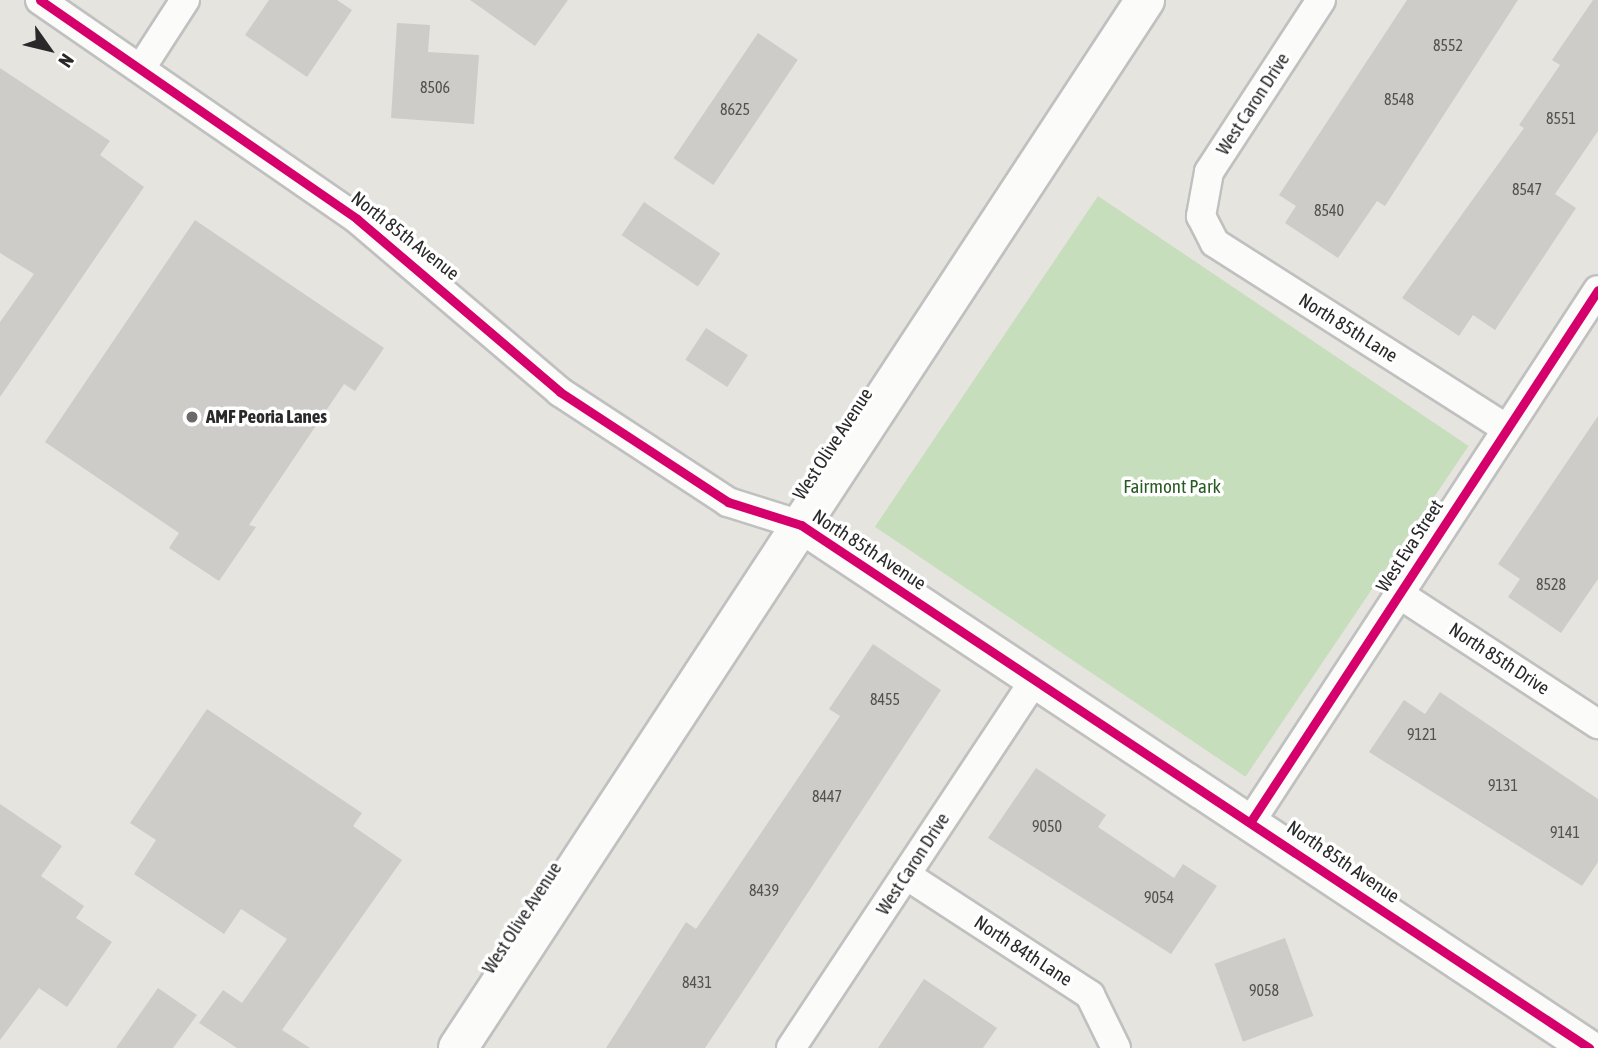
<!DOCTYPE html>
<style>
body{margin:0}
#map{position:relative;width:1598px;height:1048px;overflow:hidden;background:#e6e4df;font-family:"Asap Condensed",sans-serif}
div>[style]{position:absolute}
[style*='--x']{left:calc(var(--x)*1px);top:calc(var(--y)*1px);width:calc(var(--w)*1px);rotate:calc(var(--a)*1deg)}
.green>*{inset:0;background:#c7debc;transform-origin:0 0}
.building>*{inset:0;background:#ceccc8;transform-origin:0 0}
.roads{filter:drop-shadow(2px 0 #c1c0c0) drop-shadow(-2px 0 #c1c0c0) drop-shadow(0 2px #c1c0c0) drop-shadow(0 -2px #c1c0c0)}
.minor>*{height:28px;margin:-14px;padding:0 14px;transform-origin:14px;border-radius:14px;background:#fbfbfa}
.tertiary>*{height:35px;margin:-17.5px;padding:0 17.5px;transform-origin:17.5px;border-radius:17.5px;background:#fbfbfa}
.secondary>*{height:38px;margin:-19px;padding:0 19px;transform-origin:19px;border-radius:19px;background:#fbfbfa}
.cycleway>*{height:9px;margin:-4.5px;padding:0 4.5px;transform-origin:4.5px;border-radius:4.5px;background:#d6006c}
.dots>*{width:19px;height:19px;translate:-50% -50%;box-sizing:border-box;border:4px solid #fff;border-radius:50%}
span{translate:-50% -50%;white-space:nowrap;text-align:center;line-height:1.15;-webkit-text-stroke:7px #fff;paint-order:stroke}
.number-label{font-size:16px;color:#535252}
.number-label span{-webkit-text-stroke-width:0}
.street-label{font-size:19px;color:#292929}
.poi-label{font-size:19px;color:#292929;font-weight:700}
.left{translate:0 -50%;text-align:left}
.park-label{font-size:19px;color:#295c22}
.north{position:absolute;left:14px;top:14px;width:70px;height:70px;-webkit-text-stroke:5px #fff;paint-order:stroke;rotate:124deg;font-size:19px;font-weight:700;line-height:28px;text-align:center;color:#292929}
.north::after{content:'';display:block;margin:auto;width:24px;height:32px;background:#292929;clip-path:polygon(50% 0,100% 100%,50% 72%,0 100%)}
</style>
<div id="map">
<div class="green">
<i style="left:1098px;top:196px;width:447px;height:399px;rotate:34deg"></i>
</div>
<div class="building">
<i style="clip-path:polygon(269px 0,337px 0,352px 10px,307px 77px,245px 35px)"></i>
<i style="clip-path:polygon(470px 0,568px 0,535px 46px)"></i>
<i style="clip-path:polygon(1407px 0,1518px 0,1385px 206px,1377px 201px,1338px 258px,1285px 223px,1296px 206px,1279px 195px)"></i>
<i style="clip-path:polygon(1593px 0,1598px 0,1598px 131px,1555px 194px,1576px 208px,1495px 330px,1473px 315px,1459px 336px,1402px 298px,1524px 128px,1519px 125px,1560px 65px,1552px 60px)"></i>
<i style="clip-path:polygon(397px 23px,430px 25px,428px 52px,479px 55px,474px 124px,391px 118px)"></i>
<i style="left:758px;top:33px;width:48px;height:151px;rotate:34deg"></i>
<i style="clip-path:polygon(0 68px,110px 141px,100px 155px,144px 187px,0 397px,0 322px,34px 274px,0 253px)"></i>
<i style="left:644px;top:202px;width:92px;height:40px;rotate:34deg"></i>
<i style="clip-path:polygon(195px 220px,384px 348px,355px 391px,344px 384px,249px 525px,256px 527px,219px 581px,169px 548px,179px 533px,45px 442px)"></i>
<i style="left:706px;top:328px;width:50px;height:38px;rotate:33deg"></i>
<i style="clip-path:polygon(1598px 416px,1598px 579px,1561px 633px,1508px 597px,1520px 579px,1498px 564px)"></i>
<i style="clip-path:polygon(873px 644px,941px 690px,757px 970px,705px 1048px,606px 1048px,686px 922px,696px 929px,840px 716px,829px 709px)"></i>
<i style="clip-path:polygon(1440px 692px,1598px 799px,1598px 862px,1582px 886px,1369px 752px,1404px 700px,1425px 714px)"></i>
<i style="clip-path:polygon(207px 709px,362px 813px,353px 826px,402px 860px,282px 1030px,310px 1048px,237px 1048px,199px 1023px,223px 990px,242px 1003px,287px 939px,241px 909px,224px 934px,134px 874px,156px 840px,130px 823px)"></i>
<i style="clip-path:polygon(1036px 768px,1106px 815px,1098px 827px,1174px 878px,1183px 864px,1217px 886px,1171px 954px,988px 838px)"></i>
<i style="clip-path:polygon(0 804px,62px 846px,41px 876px,84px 906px,76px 918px,112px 942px,67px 1007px,39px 988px,0 1040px)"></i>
<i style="left:1285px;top:938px;width:83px;height:75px;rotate:70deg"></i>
<i style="clip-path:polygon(924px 979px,997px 1028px,983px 1048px,878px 1048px)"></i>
<i style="clip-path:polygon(158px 988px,197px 1015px,173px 1048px,116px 1048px)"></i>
</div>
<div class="roads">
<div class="minor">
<i style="--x:40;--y:0;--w:385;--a:34.6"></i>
<i style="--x:357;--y:219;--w:267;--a:40.4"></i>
<i style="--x:560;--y:392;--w:201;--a:33.2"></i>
<i style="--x:728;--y:502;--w:77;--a:17.5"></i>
<i style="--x:1321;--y:0;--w:205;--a:123.1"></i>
<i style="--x:1209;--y:172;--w:45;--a:100.3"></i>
<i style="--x:1201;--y:216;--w:30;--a:63"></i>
<i style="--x:1215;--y:243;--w:346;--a:32.5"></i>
<i style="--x:141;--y:68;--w:81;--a:-57.1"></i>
<i style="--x:1399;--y:594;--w:238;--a:33.2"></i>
<i style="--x:1251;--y:821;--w:634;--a:-56.84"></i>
<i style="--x:906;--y:875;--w:220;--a:33.1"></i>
<i style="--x:1090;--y:995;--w:59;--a:63.9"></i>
<i style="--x:791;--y:1048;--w:442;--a:-56.5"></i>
</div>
<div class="tertiary">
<i style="--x:801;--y:525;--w:946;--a:33.57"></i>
</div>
<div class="secondary">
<i style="--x:458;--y:1048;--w:1253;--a:-56.75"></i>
</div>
</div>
<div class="cycleway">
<i style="--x:40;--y:0;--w:385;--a:34.6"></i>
<i style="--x:357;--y:219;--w:267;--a:40.4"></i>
<i style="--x:560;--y:392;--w:201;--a:33.2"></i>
<i style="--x:728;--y:502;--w:77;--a:17.5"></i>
<i style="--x:801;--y:525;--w:946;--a:33.57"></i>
<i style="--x:1251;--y:821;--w:634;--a:-56.84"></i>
</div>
<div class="dots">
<i style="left:192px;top:417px;background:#6b6a69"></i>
</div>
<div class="number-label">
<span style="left:1448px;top:45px">8552</span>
<span style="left:435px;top:87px">8506</span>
<span style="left:1399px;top:99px">8548</span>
<span style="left:735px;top:109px">8625</span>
<span style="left:1561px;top:118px">8551</span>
<span style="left:1527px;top:189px">8547</span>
<span style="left:1329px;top:210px">8540</span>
<span style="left:1551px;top:584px">8528</span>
<span style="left:885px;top:699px">8455</span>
<span style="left:1422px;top:734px">9121</span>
<span style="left:1503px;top:785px">9131</span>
<span style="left:827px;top:796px">8447</span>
<span style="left:1047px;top:826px">9050</span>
<span style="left:1565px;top:832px">9141</span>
<span style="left:764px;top:890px">8439</span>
<span style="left:1159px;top:897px">9054</span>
<span style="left:697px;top:982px">8431</span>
<span style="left:1264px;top:990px">9058</span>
</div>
<div class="street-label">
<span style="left:1253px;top:104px;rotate:-57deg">West Caron Drive</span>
<span style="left:405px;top:236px;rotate:38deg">North 85th Avenue</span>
<span style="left:1348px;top:328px;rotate:32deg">North 85th Lane</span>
<span style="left:833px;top:444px;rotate:-57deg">West Olive Avenue</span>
<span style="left:1410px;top:546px;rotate:-57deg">West Eva Street</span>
<span style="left:869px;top:550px;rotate:33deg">North 85th Avenue</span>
<span style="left:1499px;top:659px;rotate:33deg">North 85th Drive</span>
<span style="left:1343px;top:862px;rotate:34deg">North 85th Avenue</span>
<span style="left:913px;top:864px;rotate:-57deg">West Caron Drive</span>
<span style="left:522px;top:918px;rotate:-57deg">West Olive Avenue</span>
<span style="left:1023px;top:951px;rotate:33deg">North 84th Lane</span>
</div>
<div class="poi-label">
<span class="left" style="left:206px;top:417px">AMF Peoria Lanes</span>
</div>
<div class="park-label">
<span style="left:1172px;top:487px">Fairmont Park</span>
</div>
<div class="north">N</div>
</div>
